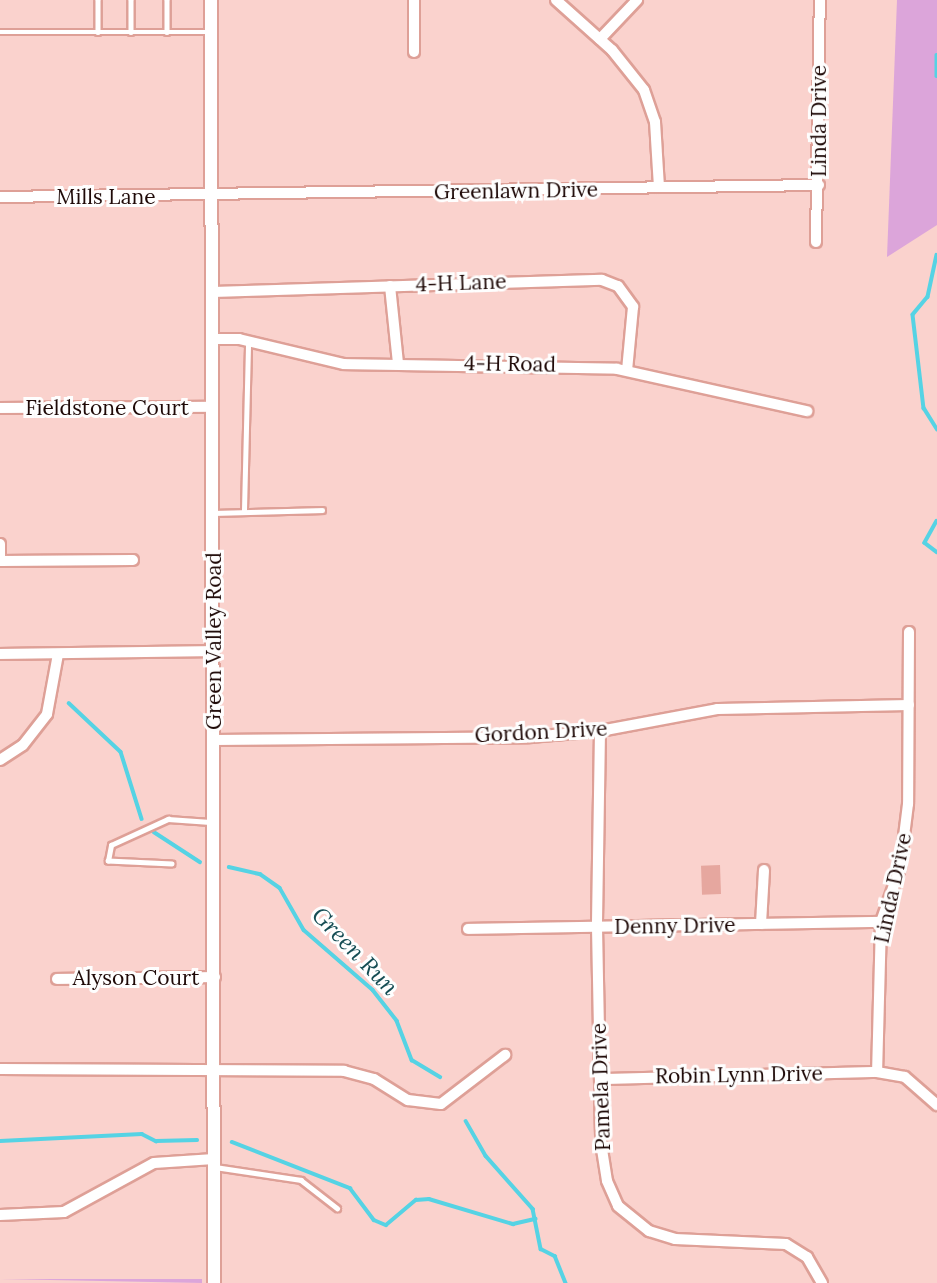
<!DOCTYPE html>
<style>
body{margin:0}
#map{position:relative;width:937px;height:1283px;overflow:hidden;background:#fad2cd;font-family:Lora,serif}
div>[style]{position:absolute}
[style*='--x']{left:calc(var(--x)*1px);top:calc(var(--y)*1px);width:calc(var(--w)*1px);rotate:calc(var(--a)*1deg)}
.green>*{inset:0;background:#dca5da}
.stream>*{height:3.5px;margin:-1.75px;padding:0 1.75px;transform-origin:1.75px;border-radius:1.75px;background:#55d3e4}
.building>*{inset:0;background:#e6a79f;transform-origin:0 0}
.roads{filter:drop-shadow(2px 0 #dea097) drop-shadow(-2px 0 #dea097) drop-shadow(0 2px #dea097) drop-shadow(0 -2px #dea097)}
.service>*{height:4.5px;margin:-2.25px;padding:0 2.25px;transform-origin:2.25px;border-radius:2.25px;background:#fff}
.minor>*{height:10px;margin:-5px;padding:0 5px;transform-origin:5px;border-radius:5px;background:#fff}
.tertiary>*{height:12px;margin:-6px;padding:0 6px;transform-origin:6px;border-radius:6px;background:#fff}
span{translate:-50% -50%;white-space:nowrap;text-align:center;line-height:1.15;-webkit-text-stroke:6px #fefefe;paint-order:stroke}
.street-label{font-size:21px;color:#1e0907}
.water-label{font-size:23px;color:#164d54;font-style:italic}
</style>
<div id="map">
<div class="green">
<i style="clip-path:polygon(897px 0,937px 0,937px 225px,887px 257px)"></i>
<i style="clip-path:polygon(0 1279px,202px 1279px,202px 1283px)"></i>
</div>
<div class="stream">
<i style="--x:937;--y:55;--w:21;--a:90"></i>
<i style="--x:937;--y:255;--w:43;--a:102.1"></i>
<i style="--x:928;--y:297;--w:23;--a:130"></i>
<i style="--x:913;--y:315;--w:94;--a:83.3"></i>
<i style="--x:924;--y:408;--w:25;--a:58"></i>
<i style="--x:937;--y:521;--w:25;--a:119"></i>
<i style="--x:925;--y:543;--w:15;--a:37"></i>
<i style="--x:69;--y:703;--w:71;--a:43.3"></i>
<i style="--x:121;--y:752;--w:70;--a:72.6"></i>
<i style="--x:154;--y:832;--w:55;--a:33.1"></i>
<i style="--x:229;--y:867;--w:32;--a:13"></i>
<i style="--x:260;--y:874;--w:24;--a:35"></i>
<i style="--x:280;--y:888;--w:48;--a:60.3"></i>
<i style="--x:304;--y:930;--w:91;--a:41"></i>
<i style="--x:373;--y:990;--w:39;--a:52"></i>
<i style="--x:397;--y:1021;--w:42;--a:69"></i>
<i style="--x:412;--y:1060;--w:33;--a:31"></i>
<i style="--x:466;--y:1121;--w:40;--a:60.3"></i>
<i style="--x:486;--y:1156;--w:71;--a:48.4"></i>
<i style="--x:533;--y:1209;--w:41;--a:78.7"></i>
<i style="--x:541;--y:1249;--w:16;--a:27"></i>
<i style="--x:555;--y:1256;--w:29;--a:68"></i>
<i style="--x:0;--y:1141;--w:142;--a:-2.8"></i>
<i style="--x:142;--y:1134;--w:16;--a:27"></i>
<i style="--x:156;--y:1141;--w:41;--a:-1.4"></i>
<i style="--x:232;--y:1142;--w:127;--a:21.3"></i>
<i style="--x:350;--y:1188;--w:40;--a:53"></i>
<i style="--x:374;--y:1220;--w:13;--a:23"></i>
<i style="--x:386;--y:1225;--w:39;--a:-40"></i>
<i style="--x:416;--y:1200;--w:13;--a:-4"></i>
<i style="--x:429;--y:1199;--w:88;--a:16.6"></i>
<i style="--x:513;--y:1224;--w:23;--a:-13"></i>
</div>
<div class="building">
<i style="left:720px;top:865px;width:29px;height:19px;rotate:88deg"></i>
</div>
<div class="roads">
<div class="service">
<i style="--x:98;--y:0;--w:32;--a:90"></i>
<i style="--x:131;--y:0;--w:32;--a:90"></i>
<i style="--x:167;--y:0;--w:32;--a:90"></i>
<i style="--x:0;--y:32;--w:211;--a:0"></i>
<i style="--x:244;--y:510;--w:168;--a:-88.6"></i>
<i style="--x:215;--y:513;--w:107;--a:-1.6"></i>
<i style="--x:172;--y:864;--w:64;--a:-177.3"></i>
<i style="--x:108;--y:861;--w:16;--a:-79"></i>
<i style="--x:111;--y:845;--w:63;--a:-24.5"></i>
<i style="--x:168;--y:819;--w:42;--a:4.1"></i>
<i style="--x:215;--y:1167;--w:87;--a:8.6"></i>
<i style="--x:301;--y:1180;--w:46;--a:37.9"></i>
</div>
<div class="minor">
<i style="--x:414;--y:0;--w:52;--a:90"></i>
<i style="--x:556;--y:0;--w:75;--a:41.8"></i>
<i style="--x:612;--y:50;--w:51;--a:51.3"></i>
<i style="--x:644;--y:90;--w:34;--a:71"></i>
<i style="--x:655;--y:122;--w:65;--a:86.5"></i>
<i style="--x:600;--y:39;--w:54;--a:-46.5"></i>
<i style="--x:0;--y:197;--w:819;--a:-0.84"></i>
<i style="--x:816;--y:242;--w:242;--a:-89.1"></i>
<i style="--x:390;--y:286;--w:78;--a:84.1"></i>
<i style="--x:213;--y:292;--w:389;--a:-1.8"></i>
<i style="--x:602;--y:280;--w:17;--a:21"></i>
<i style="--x:618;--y:286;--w:26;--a:54"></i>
<i style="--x:633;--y:307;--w:63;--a:95.4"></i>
<i style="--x:212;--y:339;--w:27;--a:0"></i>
<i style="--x:239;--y:339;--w:108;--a:13.4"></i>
<i style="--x:344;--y:364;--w:273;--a:1"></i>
<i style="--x:617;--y:369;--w:195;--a:12.5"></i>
<i style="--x:0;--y:408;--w:213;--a:-0.3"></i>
<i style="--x:0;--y:544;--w:17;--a:90"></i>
<i style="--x:0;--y:561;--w:133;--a:-0.4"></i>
<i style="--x:909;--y:632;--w:172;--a:90.3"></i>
<i style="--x:908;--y:804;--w:64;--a:97.1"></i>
<i style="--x:900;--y:868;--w:57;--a:109.4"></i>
<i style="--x:881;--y:922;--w:150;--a:91.5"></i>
<i style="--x:877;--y:1072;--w:28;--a:10"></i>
<i style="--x:905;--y:1077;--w:43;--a:41.2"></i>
<i style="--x:0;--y:654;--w:214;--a:-0.8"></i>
<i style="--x:600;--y:731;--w:196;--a:90.9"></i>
<i style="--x:597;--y:927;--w:216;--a:88.9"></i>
<i style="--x:601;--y:1143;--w:38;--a:81"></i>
<i style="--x:607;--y:1181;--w:27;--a:66"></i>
<i style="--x:618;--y:1206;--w:40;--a:39"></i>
<i style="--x:649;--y:1231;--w:27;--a:17"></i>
<i style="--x:675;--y:1239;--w:111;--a:2.6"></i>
<i style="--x:786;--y:1244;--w:25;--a:32"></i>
<i style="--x:807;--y:1257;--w:30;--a:60"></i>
<i style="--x:214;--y:740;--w:316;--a:-0.5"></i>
<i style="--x:530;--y:737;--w:70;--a:-4.9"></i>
<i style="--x:600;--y:731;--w:119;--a:-10.6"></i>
<i style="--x:717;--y:709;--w:192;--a:-1.2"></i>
<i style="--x:0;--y:760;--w:27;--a:-33"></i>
<i style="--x:23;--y:745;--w:39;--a:-52"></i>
<i style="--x:47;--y:714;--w:61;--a:-79.6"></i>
<i style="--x:761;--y:924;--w:54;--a:-86.8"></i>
<i style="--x:468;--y:929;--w:413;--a:-1"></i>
<i style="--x:57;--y:979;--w:158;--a:-0.7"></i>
<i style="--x:0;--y:1069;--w:344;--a:0.3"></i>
<i style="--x:344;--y:1071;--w:31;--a:15"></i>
<i style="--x:374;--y:1079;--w:40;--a:32"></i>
<i style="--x:408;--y:1100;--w:33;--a:7"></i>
<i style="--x:441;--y:1104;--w:81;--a:-37.4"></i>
<i style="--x:601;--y:1079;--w:276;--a:-1.5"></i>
<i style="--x:0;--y:1215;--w:64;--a:-2.7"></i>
<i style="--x:64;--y:1212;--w:102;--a:-28.6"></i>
<i style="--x:154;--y:1163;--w:60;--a:-3.8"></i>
</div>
<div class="tertiary">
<i style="--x:211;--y:0;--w:1283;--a:89.87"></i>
</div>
</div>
<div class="street-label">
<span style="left:819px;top:121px;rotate:-90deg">Linda Drive</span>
<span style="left:516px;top:191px;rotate:-1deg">Greenlawn Drive</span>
<span style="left:106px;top:197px">Mills Lane</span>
<span style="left:461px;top:283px;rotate:-2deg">4-H Lane</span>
<span style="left:510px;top:364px;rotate:1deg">4-H Road</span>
<span style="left:107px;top:408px">Fieldstone Court</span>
<span style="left:214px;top:641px;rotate:-90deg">Green Valley Road</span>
<span style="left:541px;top:732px;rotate:-3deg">Gordon Drive</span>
<span style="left:893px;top:888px;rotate:-78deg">Linda Drive</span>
<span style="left:675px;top:926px;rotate:-1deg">Denny Drive</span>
<span style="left:136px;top:978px">Alyson Court</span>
<span style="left:739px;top:1075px;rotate:-1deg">Robin Lynn Drive</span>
<span style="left:601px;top:1087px;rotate:-92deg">Pamela Drive</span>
</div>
<div class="water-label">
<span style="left:355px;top:951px;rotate:46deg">Green Run</span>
</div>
</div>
